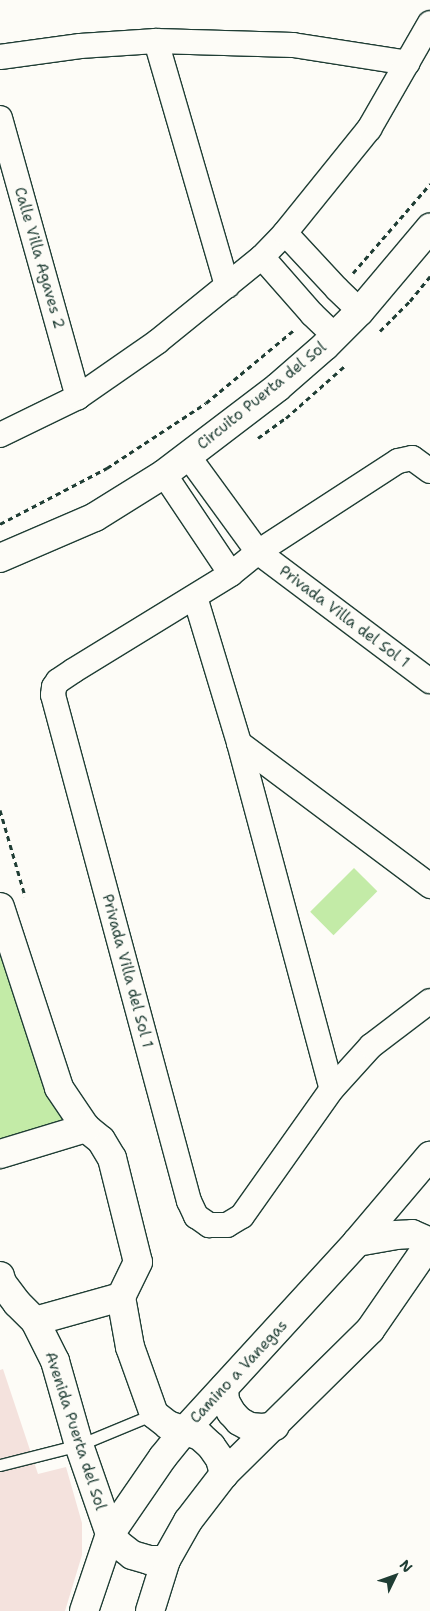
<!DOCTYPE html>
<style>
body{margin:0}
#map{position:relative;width:430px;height:1611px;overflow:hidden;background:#fdfcf7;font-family:"Shantell Sans",sans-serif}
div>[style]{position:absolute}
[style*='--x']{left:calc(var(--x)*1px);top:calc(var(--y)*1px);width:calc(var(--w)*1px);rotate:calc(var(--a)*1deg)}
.built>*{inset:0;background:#f4e2dd}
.green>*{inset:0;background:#c3eba7;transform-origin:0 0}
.path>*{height:3px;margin-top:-1.5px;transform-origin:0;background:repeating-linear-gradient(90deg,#1f3d34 0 5px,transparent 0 9px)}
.roads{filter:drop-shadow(1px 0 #1f3d34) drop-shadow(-1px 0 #1f3d34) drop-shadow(0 1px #1f3d34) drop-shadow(0 -1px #1f3d34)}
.lane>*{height:11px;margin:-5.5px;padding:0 5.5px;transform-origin:5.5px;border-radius:5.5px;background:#fdfcf7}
.street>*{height:24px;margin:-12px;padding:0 12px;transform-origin:12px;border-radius:12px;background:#fdfcf7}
.secondary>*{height:28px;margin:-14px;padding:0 14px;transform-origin:14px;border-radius:14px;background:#fdfcf7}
span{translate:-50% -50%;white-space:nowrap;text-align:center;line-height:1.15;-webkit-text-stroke:4px #fdfcf7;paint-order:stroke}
.street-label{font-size:15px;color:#1f3d34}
.north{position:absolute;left:370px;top:1551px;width:50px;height:50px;-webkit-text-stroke:4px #fdfcf7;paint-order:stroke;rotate:48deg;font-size:14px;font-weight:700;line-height:20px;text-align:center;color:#1f3d34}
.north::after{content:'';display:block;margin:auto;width:18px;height:22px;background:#1f3d34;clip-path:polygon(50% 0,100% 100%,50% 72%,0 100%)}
</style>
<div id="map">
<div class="built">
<i style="clip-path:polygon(3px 1369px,38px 1474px,66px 1467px,82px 1523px,82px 1555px,65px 1611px,0 1611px,0 1370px)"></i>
</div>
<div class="green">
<i style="left:354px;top:868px;width:33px;height:62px;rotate:45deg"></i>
<i style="clip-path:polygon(0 907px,86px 1128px,0 1154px)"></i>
</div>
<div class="path">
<i style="--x:353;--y:273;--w:118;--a:-49.1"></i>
<i style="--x:380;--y:331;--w:42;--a:-45"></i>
<i style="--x:410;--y:301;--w:32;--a:-51"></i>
<i style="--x:258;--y:438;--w:34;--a:-36"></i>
<i style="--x:286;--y:418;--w:80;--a:-41.5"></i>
<i style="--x:0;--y:524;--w:121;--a:-27.6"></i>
<i style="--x:107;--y:468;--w:118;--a:-33.3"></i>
<i style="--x:206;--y:403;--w:116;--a:-39.7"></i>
<i style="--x:0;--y:810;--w:90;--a:73.8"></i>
</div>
<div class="roads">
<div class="lane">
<i style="--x:0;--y:1465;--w:81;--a:-14.2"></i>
<i style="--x:79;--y:1445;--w:81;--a:-22.5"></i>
</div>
<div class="street">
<i style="--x:156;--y:41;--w:255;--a:73.8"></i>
<i style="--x:0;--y:57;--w:81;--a:-7.8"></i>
<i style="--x:80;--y:46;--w:76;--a:-3.8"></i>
<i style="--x:156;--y:41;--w:137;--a:1.7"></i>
<i style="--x:293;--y:45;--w:116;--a:8.9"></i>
<i style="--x:0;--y:118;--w:290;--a:74.4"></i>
<i style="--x:285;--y:233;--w:76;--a:47.1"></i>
<i style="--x:337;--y:289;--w:32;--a:44"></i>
<i style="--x:262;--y:257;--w:76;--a:48.7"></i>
<i style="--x:312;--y:314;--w:32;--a:44"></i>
<i style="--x:0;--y:435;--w:87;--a:-26"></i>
<i style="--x:78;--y:397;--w:96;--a:-34.8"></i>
<i style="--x:157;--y:342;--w:135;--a:-39"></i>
<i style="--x:262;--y:257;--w:33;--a:-46"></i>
<i style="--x:285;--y:233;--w:134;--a:-51.1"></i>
<i style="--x:369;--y:129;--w:122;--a:-60.1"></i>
<i style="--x:188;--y:456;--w:119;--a:53.9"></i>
<i style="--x:258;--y:552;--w:215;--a:36.9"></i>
<i style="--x:430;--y:471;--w:22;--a:-144"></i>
<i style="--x:412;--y:458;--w:14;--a:168"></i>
<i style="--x:398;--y:461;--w:167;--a:147"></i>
<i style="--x:258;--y:552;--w:35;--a:141"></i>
<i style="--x:231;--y:574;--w:185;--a:148.5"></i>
<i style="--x:73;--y:671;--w:18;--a:146"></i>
<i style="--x:58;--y:681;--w:7;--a:124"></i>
<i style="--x:54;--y:687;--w:8;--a:97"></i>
<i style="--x:53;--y:695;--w:524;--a:74.96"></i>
<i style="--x:189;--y:1201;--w:17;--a:65"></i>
<i style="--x:196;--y:1216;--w:16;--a:35"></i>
<i style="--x:209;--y:1225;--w:18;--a:0"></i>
<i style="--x:227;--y:1225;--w:17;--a:-31"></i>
<i style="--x:242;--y:1216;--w:156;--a:-54.7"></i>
<i style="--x:332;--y:1089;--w:58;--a:-47.8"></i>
<i style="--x:371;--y:1046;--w:74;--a:-37.3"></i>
<i style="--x:164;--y:474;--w:120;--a:56.2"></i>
<i style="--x:195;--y:597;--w:152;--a:73.2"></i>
<i style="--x:239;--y:743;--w:358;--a:75"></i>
<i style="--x:239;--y:743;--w:239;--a:36.8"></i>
</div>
<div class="secondary">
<i style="--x:0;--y:558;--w:103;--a:-23.3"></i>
<i style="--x:95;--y:517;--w:81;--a:-31.9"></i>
<i style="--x:164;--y:474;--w:143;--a:-37.3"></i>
<i style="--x:278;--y:387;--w:62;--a:-41.1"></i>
<i style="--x:325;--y:346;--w:49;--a:-45"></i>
<i style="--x:360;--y:311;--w:109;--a:-49.9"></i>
<i style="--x:0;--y:907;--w:190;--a:71.9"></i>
<i style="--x:59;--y:1088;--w:48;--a:56"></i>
<i style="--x:86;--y:1128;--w:19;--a:39"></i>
<i style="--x:101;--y:1140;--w:21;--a:59"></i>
<i style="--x:112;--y:1158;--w:107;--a:76"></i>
<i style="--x:138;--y:1262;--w:39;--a:116"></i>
<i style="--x:121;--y:1297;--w:51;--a:79.8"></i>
<i style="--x:130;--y:1347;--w:71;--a:70.3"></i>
<i style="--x:154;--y:1414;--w:18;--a:38"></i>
<i style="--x:168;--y:1425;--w:34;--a:19"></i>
<i style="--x:200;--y:1436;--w:15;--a:42"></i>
<i style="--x:211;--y:1446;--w:16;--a:55"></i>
<i style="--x:220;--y:1459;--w:16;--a:75"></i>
<i style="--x:0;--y:1154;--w:90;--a:-16.8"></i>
<i style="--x:357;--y:1242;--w:39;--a:-10"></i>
<i style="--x:395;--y:1235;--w:17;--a:-3"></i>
<i style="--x:412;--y:1234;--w:20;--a:24"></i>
<i style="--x:0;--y:1276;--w:7;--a:74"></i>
<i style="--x:2;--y:1283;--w:25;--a:53"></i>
<i style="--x:17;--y:1303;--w:25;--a:45"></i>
<i style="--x:35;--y:1321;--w:45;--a:63.4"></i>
<i style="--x:55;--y:1361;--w:87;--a:74.1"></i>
<i style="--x:79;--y:1445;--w:94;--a:70.8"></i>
<i style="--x:110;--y:1534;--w:13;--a:51"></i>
<i style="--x:118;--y:1544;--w:18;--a:38"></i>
<i style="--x:132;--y:1555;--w:18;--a:16"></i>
<i style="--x:149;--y:1560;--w:17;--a:0"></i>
<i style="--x:35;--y:1321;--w:89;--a:-15.6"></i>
<i style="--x:224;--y:1388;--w:13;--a:86"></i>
<i style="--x:225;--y:1401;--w:13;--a:61"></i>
<i style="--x:231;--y:1412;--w:12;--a:48"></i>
<i style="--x:239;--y:1421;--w:13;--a:29"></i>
<i style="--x:250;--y:1427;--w:12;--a:5"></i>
<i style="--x:262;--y:1428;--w:13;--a:-9"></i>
<i style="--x:84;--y:1611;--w:81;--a:-71.3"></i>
<i style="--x:110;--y:1534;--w:93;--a:-55.5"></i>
<i style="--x:163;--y:1457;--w:35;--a:-51"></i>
<i style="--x:185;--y:1430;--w:255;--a:-47.5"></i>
<i style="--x:357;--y:1242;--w:113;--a:-49.7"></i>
<i style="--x:150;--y:1611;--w:53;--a:-72.6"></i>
<i style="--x:166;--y:1560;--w:45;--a:-60.6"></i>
<i style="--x:188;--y:1521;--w:59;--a:-52.5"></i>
<i style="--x:224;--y:1474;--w:205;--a:-44.6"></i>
<i style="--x:370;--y:1330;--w:106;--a:-55.4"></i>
</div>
</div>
<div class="street-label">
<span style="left:39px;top:258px;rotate:74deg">Calle Villa Agaves 2</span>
<span style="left:262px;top:396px;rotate:-39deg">Circuito Puerta del Sol</span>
<span style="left:344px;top:617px;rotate:37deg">Privada Villa del Sol 1</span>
<span style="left:127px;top:971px;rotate:75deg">Privada Villa del Sol 1</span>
<span style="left:239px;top:1372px;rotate:-47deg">Camino a Vanegas</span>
<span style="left:75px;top:1431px;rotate:72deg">Avenida Puerta del Sol</span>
</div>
<div class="north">N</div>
</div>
